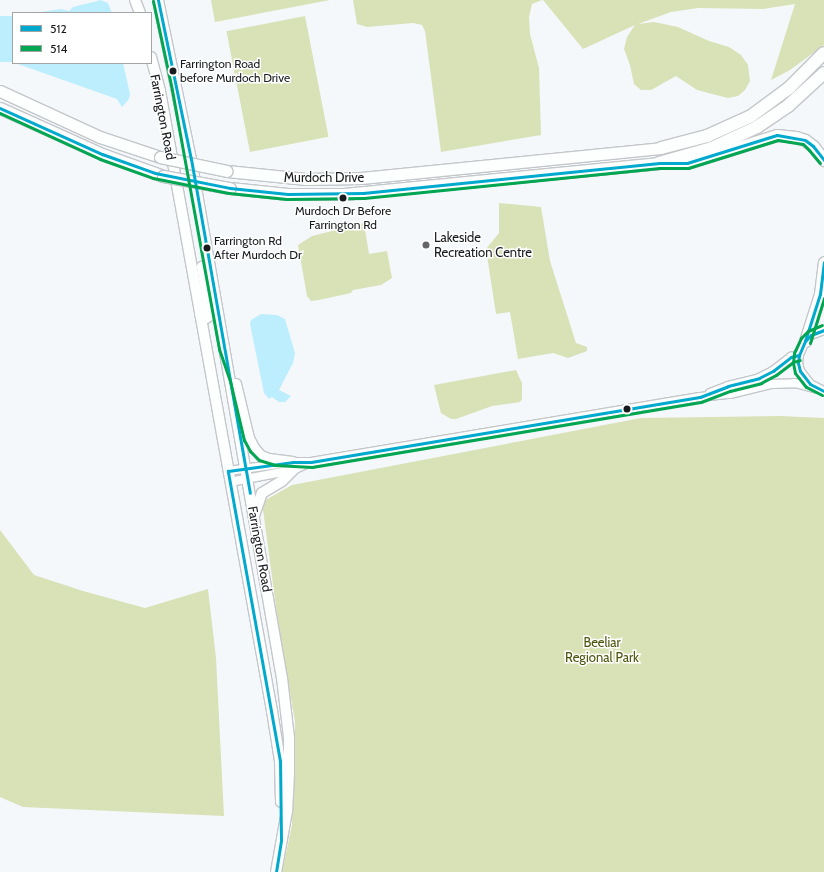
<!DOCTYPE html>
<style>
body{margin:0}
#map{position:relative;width:824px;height:872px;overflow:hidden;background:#f4f8fb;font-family:Cabin,sans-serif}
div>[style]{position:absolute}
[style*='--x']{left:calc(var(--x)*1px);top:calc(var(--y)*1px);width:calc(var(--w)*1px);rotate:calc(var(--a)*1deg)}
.green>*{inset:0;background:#d9e1b7;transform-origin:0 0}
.water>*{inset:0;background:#bdeefd;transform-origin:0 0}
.roads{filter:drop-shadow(1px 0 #c4c7ca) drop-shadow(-1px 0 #c4c7ca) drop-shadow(0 1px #c4c7ca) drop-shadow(0 -1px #c4c7ca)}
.tertiary>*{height:8px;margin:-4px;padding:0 4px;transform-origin:4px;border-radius:4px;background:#fdfefe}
.secondary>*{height:10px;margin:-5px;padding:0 5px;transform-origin:5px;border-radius:5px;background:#fdfefe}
.primary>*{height:11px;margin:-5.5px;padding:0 5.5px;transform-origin:5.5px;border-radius:5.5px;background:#fdfefe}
.motorway>*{height:12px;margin:-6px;padding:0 6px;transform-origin:6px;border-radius:6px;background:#fdfefe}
.bridges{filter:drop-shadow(1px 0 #c4c7ca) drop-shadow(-1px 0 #c4c7ca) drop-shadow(0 1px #c4c7ca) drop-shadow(0 -1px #c4c7ca)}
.primary-bridge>*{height:11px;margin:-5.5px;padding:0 5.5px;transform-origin:5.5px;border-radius:5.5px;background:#fdfefe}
.bus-1>*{height:3px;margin:-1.5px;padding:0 1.5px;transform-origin:1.5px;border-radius:1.5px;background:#00a9ce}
.bus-2>*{height:3px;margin:-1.5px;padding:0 1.5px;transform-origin:1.5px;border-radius:1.5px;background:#00a651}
.dots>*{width:11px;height:11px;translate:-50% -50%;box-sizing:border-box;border:2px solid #fff;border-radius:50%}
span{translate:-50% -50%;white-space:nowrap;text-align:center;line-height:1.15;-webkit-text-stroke:3px #fff;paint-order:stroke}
.bus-label{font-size:12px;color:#181b1e}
.left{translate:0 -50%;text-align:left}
.street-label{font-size:13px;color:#181b1e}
.poi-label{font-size:13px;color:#181b1e}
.park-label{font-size:13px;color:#4d550c}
.legend{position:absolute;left:12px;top:12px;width:140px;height:52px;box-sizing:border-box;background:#fff;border:1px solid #a3a4a5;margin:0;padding:5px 7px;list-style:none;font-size:12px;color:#181b1e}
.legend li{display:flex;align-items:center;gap:8px;height:20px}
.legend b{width:20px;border:1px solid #a3a4a5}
</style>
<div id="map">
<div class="green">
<i style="clip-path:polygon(211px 0,330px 0,215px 22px)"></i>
<i style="clip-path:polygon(353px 0,542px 0,532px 4px,529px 17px,530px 34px,539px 68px,541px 135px,441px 152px,425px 31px,422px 25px,413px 23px,367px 27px,357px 24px)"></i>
<i style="clip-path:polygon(543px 0,824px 0,824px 45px,790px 70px,771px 80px,795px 4px,763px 9px,698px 8px,671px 12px,638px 24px,654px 22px,678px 27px,709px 41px,729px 47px,741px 55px,748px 65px,750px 81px,745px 90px,738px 96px,728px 98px,697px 90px,676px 76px,651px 90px,641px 90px,634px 84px,630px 65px,624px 49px,627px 37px,635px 25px,583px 49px)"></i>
<i style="left:305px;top:16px;width:123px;height:80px;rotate:79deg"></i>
<i style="clip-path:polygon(499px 203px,541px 207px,550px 261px,576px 343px,587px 347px,587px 351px,568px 358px,553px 353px,518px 359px,510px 312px,496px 314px,486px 249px,499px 233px)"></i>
<i style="clip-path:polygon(364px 223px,369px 254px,387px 251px,392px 278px,381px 285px,353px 290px,351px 293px,319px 300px,311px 301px,307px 296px,298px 245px,312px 236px)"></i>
<i style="clip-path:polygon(516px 370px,522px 383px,522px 399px,520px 402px,492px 406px,456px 419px,451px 419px,441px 413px,434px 385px)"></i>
<i style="clip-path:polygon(780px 416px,824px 418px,824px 872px,282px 872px,292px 825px,295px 722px,278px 622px,262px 502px,292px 485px,641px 418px)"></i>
<i style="clip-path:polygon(0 530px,34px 575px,83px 591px,145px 608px,208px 589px,216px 658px,224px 816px,23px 807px,0 797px)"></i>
</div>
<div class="water">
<i style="clip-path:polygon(101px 0,108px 3px,112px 13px,34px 13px,61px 9px,69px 11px,73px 7px)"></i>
<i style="left:13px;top:16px;width:46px;height:13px;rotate:90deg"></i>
<i style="clip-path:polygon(15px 63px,123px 63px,130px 94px,129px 99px,122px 107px,117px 99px)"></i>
<i style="clip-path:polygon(261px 314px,277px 315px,285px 319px,295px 353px,293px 363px,279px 390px,291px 396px,285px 402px,279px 402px,272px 397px,269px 399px,264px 393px,250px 324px,251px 320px)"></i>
</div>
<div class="roads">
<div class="tertiary">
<i style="--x:824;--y:330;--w:14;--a:159"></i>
<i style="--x:811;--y:335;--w:8;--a:135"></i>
<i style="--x:805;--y:341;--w:15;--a:113"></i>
<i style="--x:799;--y:355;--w:8;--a:97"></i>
<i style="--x:798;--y:363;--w:8;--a:76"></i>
<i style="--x:800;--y:371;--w:16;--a:52"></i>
<i style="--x:810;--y:384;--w:16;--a:27"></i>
<i style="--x:710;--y:393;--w:19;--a:-21"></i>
<i style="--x:728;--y:386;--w:32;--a:-14"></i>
<i style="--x:759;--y:378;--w:16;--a:-27"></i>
<i style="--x:773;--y:371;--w:23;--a:-38"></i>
<i style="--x:791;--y:357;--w:8;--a:-14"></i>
<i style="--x:228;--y:471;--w:66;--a:-7.9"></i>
<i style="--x:293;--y:462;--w:18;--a:0"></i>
<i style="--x:311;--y:462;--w:394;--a:-9.5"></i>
<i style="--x:700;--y:397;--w:30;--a:-6"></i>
<i style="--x:730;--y:394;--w:42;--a:-13.7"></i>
<i style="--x:771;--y:384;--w:24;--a:-2"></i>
<i style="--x:795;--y:383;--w:23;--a:15"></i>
<i style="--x:230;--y:482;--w:64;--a:-10.8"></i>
<i style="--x:293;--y:470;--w:17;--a:-25"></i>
</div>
<div class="secondary">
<i style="--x:135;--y:0;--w:14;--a:69"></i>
<i style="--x:158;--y:0;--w:162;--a:78.3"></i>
<i style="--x:191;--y:159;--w:527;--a:80.06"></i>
<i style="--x:282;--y:678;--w:60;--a:83.3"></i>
<i style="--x:289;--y:738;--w:36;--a:90"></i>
<i style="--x:289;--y:774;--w:37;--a:93"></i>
<i style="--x:287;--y:811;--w:62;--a:100.2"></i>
<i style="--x:151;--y:57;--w:35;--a:75"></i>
<i style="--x:160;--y:91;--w:630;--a:79.76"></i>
<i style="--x:272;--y:711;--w:51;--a:80.9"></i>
<i style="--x:280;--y:761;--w:41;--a:88.6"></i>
<i style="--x:200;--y:314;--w:7;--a:34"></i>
<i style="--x:206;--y:318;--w:4;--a:-34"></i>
<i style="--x:209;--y:316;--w:7;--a:-90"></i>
<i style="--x:209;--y:309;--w:43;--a:-99.5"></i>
<i style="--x:236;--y:384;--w:56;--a:76.5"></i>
<i style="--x:249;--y:438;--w:11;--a:63"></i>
<i style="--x:254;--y:448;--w:11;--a:49"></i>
<i style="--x:261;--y:456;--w:9;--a:21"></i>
<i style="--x:269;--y:459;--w:24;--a:7"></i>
<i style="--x:255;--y:513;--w:21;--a:-71"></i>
<i style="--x:262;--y:493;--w:23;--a:-31"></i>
<i style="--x:282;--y:481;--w:16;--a:-45"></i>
</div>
<div class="primary">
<i style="--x:0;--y:91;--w:110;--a:24.7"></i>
<i style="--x:100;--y:137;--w:63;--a:18.4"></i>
<i style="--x:0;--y:108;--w:112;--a:24.3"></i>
<i style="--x:102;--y:154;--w:65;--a:19.8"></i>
<i style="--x:227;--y:171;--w:79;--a:5.8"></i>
<i style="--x:306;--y:179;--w:55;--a:-1"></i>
<i style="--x:361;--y:178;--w:301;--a:-5.7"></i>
<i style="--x:230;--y:188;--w:58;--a:5.9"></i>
<i style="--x:288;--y:194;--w:56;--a:0"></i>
<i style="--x:344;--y:194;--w:317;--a:-5.6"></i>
<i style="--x:659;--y:163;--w:28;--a:0"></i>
<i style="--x:687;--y:163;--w:94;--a:-17.3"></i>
<i style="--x:777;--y:135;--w:19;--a:6"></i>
<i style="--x:796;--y:137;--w:9;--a:18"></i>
<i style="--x:805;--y:140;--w:10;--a:37"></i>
<i style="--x:813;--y:146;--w:18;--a:52"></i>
<i style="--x:805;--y:341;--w:49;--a:-72.3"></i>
<i style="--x:820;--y:294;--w:32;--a:-83"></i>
</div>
<div class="motorway">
<i style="--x:661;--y:148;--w:48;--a:-14.6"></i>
<i style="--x:707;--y:136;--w:48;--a:-24.4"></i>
<i style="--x:751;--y:116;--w:47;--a:-36.4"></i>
<i style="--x:789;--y:88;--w:49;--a:-45"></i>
<i style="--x:659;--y:163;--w:55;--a:-15.8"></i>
<i style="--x:712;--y:148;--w:50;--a:-25"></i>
<i style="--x:757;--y:127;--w:37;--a:-34"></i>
<i style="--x:788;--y:106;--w:49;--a:-42.5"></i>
</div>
</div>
<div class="bridges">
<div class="primary-bridge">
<i style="--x:160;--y:157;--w:68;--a:11.8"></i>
<i style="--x:163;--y:176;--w:68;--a:10.2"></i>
</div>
</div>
<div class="bus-1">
<i style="--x:158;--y:0;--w:162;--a:78.3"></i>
<i style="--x:191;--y:159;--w:339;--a:80"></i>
<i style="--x:0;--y:108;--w:112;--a:24.3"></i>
<i style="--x:102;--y:154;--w:56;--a:19.7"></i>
<i style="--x:155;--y:173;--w:76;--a:11.3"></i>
<i style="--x:230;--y:188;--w:58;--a:5.9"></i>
<i style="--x:288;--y:194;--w:75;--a:-0.8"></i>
<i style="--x:363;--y:193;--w:298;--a:-5.8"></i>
<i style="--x:659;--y:163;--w:28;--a:0"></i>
<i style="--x:687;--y:163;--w:94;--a:-17.3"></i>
<i style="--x:777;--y:135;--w:28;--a:10"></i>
<i style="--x:805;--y:140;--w:10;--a:37"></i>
<i style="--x:813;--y:146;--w:18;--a:52"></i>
<i style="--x:824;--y:330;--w:14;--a:159"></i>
<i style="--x:811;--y:335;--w:8;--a:135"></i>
<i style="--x:805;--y:341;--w:15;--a:113"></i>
<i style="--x:799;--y:355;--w:8;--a:97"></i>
<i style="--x:798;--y:363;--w:8;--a:76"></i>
<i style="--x:800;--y:371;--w:16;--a:52"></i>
<i style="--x:810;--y:384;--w:16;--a:27"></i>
<i style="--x:805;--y:341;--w:49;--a:-72.3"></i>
<i style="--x:820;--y:294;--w:32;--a:-83"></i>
<i style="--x:276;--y:872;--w:32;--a:-81"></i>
<i style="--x:281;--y:840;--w:79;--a:-90.7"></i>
<i style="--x:280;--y:761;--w:295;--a:-100.2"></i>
<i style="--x:228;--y:471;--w:66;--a:-7.9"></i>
<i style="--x:293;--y:462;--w:18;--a:0"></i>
<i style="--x:311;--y:462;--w:394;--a:-9.5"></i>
<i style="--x:700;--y:397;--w:30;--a:-21"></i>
<i style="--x:728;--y:386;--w:32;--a:-14"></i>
<i style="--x:759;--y:378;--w:16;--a:-27"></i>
<i style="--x:773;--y:371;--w:23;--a:-38"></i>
<i style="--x:791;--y:357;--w:8;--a:-14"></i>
</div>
<div class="bus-2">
<i style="--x:153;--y:1;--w:91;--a:77.9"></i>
<i style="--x:172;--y:90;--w:263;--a:79.7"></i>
<i style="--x:219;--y:349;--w:34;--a:71"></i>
<i style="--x:230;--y:381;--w:61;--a:76.7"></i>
<i style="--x:244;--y:440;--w:13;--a:61"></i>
<i style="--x:250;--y:451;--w:13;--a:45"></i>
<i style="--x:259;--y:460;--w:17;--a:17"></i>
<i style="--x:275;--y:465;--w:37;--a:3"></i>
<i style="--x:312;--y:467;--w:394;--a:-9.5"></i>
<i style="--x:701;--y:402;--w:31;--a:-21"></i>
<i style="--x:730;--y:391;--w:32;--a:-14"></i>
<i style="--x:761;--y:383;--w:17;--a:-28"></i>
<i style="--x:776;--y:375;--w:21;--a:-37"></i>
<i style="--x:793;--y:362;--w:7;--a:-16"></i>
<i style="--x:0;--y:113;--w:110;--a:24.7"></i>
<i style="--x:100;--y:159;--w:56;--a:19.7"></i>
<i style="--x:153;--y:178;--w:77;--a:11.2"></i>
<i style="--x:229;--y:193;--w:58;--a:5.9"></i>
<i style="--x:287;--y:199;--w:77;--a:-0.7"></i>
<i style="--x:364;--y:198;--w:297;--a:-5.8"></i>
<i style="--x:659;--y:168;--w:29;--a:0"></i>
<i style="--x:688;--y:168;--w:94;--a:-17.3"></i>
<i style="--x:778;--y:140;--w:25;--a:9"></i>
<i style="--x:803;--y:144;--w:8;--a:45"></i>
<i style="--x:809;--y:150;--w:17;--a:50"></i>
<i style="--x:810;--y:343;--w:47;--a:-72.7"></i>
<i style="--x:822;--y:395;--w:18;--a:-153"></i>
<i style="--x:806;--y:387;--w:18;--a:-128"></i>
<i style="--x:795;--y:373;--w:10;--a:-101"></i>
<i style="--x:793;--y:363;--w:10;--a:-84"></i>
<i style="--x:794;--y:353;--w:17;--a:-65"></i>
<i style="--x:801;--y:338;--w:10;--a:-45"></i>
<i style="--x:808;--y:331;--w:15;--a:-23"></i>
</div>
<div class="dots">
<i style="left:173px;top:71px;background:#181b1e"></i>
<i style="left:343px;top:198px;background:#181b1e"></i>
<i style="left:426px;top:245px;background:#65686b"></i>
<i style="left:207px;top:248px;background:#181b1e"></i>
<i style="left:627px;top:409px;background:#181b1e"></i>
</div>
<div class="bus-label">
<span class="left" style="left:180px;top:71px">Farrington Road<br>before Murdoch Drive</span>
<span style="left:343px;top:218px">Murdoch Dr Before<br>Farrington Rd</span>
<span class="left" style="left:214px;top:248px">Farrington Rd<br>After Murdoch Dr</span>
</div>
<div class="street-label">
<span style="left:163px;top:117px;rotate:79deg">Farrington Road</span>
<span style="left:324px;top:177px">Murdoch Drive</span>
<span style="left:260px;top:549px;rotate:80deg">Farrington Road</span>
</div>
<div class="poi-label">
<span class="left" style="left:434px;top:245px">Lakeside<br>Recreation Centre</span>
</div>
<div class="park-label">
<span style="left:602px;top:650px">Beeliar<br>Regional Park</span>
</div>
<ul class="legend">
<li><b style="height:5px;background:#00a9ce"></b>512</li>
<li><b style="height:5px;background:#00a651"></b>514</li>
</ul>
</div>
